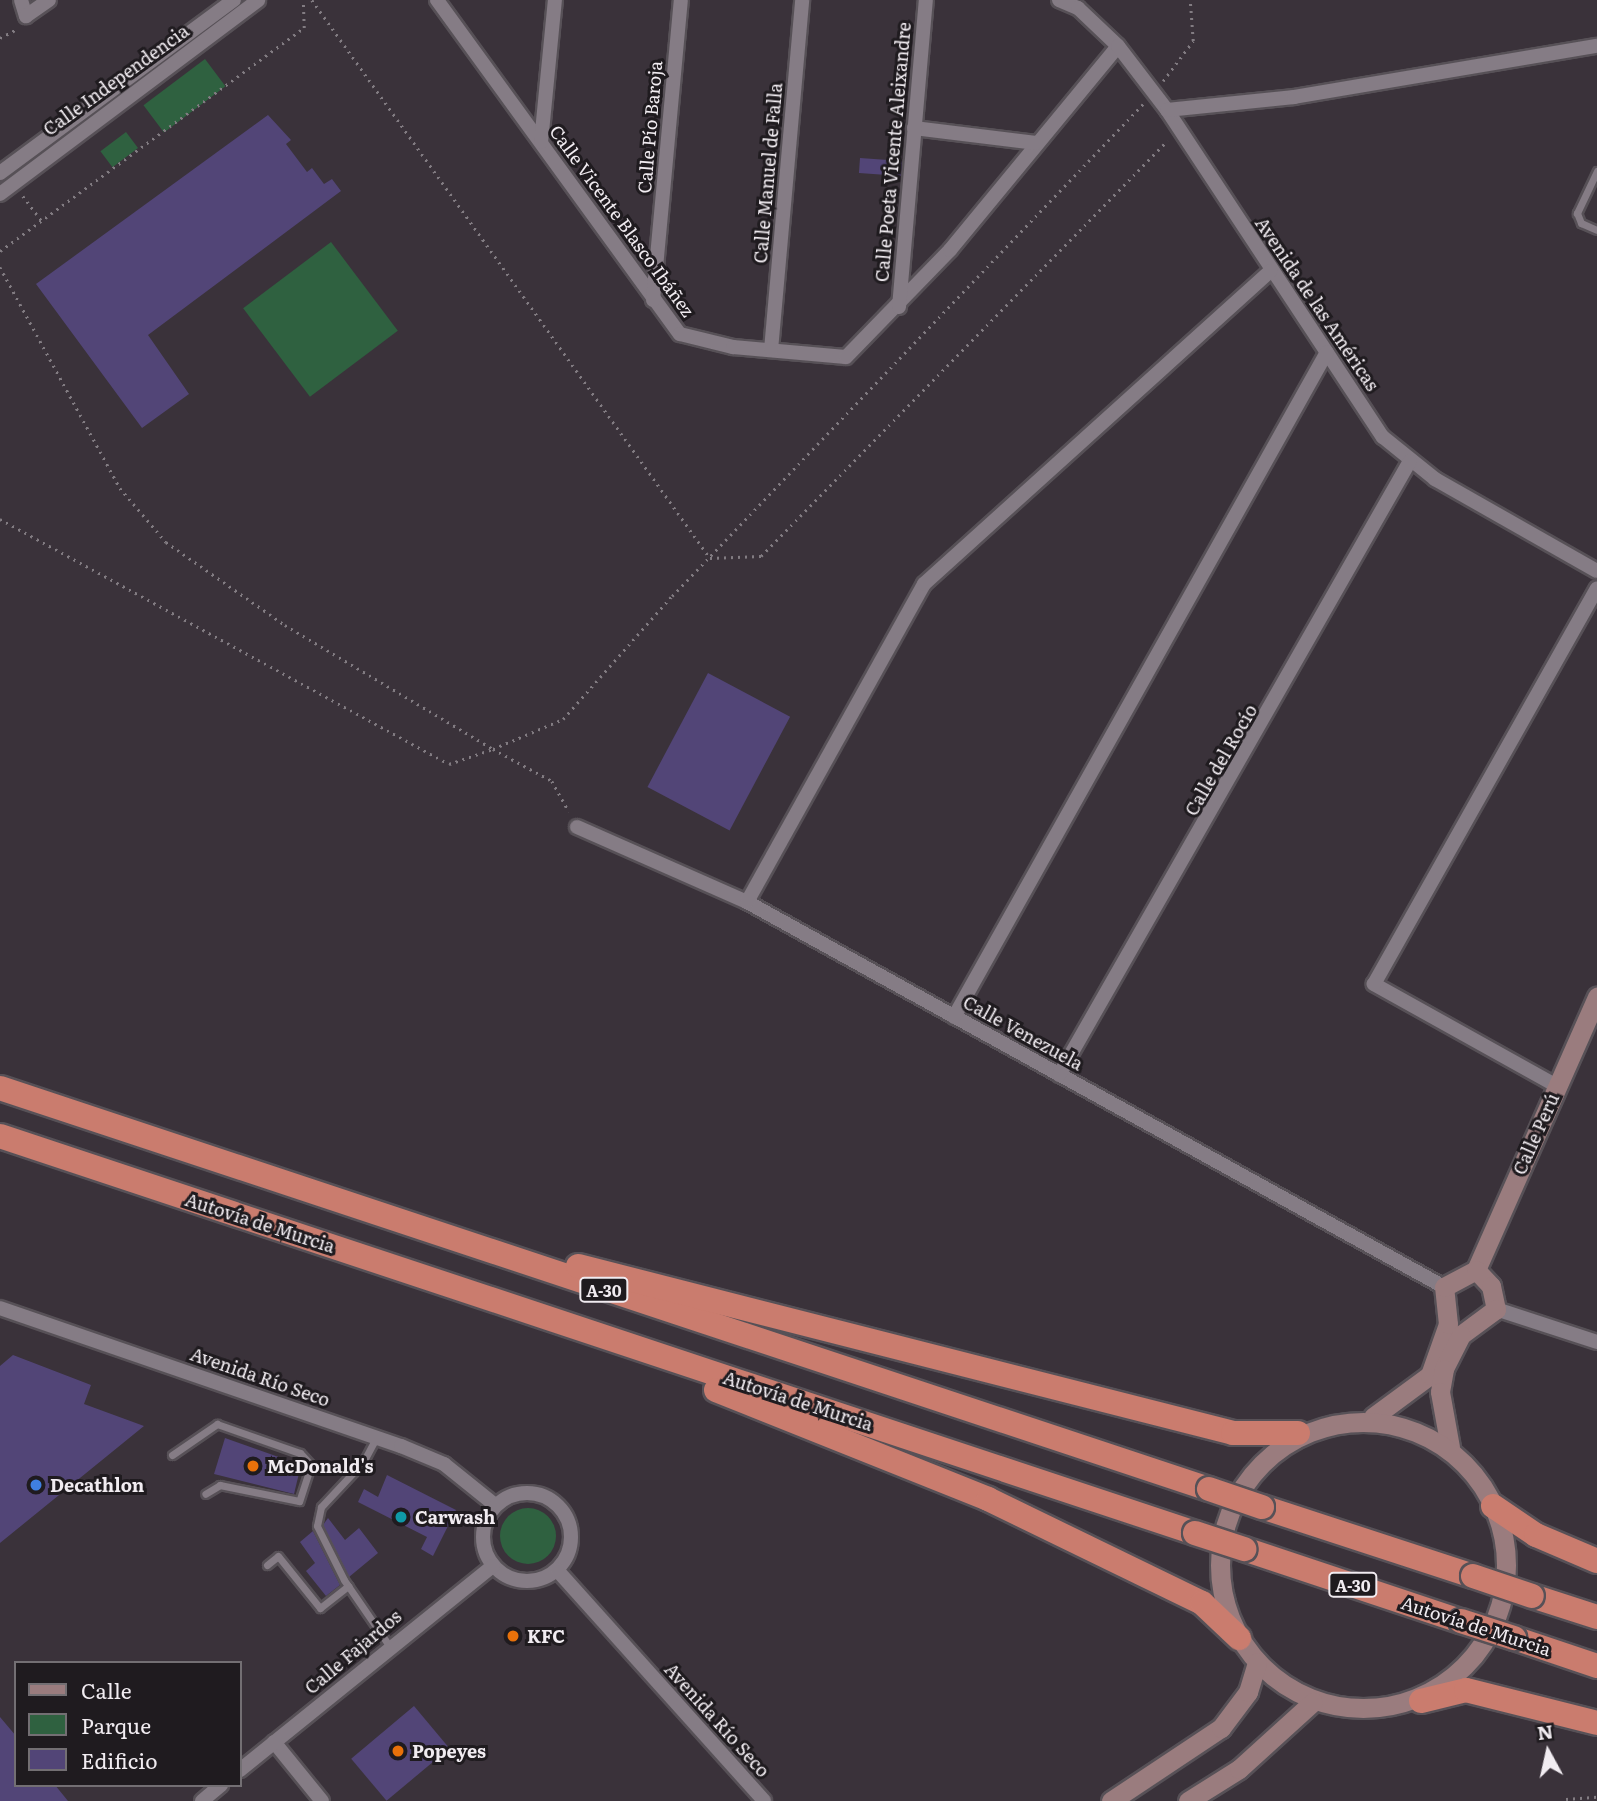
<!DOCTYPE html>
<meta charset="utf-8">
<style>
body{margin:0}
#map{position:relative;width:1597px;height:1801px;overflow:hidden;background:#3a323a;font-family:Literata,serif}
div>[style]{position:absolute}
.green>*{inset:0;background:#2f6140;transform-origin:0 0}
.round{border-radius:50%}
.building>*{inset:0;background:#524577;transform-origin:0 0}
.path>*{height:2.5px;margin-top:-1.25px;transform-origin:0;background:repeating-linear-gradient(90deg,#827c82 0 2px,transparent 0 7px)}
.roads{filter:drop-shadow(2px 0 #575157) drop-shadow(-2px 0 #575157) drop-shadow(0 2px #575157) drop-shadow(0 -2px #575157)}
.lane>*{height:7px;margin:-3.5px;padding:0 3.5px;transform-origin:3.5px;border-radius:3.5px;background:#857c85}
.street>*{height:14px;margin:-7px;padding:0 7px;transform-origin:7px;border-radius:7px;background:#857c85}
.street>.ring{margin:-7px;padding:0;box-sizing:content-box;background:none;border:14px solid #857c85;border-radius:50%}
.secondary>*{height:19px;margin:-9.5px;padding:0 9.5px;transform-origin:9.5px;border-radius:9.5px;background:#9a7c7e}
.secondary>.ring{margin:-9.5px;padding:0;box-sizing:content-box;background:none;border:19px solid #9a7c7e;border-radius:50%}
.highway>*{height:24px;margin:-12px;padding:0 12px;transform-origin:12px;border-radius:12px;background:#ca7c6e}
.bridges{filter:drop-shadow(2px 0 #575157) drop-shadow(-2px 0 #575157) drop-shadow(0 2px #575157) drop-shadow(0 -2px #575157)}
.highway-bridge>*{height:24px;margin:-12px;padding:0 12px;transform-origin:12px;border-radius:12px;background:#ca7c6e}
.dots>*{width:19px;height:19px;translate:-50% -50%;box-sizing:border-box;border:4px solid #1f1b1f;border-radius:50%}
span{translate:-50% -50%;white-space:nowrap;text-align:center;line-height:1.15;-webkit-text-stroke:6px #1f1b1f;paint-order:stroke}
.shield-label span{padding:2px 5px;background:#1f1b1f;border:2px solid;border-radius:5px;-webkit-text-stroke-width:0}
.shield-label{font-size:16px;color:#f1ecf1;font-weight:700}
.street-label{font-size:18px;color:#f1ecf1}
.poi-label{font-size:18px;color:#f1ecf1;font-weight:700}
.left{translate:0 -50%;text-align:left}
.legend{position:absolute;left:14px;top:1661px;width:228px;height:126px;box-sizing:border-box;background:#1f1b1f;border:2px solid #736f73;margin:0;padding:9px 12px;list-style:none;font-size:21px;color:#f1ecf1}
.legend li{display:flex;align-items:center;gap:14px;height:35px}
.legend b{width:35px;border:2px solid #736f73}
.north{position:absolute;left:1513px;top:1717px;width:70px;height:70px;-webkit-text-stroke:5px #1f1b1f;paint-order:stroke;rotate:352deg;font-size:19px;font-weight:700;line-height:28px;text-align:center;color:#f1ecf1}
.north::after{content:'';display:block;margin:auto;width:24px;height:32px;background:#f1ecf1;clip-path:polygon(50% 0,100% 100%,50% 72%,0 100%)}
</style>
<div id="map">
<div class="green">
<i style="left:205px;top:59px;width:34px;height:77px;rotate:53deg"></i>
<i style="left:126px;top:132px;width:20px;height:32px;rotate:53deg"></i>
<i style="left:331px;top:242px;width:111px;height:110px;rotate:53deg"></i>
<i class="round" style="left:500px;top:1508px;width:56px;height:56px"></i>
</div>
<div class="building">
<i style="clip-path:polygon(268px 115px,291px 140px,286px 144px,307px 172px,312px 168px,324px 184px,332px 179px,341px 191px,148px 335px,189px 394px,142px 428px,36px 284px)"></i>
<i style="left:860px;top:158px;width:42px;height:15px;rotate:4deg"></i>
<i style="left:708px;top:673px;width:93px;height:129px;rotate:28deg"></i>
<i style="clip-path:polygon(13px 1355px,91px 1385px,84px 1404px,144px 1426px,0 1543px,0 1366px)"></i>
<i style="clip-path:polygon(225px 1438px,301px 1465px,294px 1494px,214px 1474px)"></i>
<i style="clip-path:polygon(387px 1475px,456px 1510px,433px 1556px,421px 1549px,427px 1537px,358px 1502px,364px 1489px,378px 1497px)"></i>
<i style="clip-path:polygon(328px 1518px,345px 1540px,359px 1528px,378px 1553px,349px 1577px,323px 1525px)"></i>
<i style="clip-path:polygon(313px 1531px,340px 1585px,326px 1596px,306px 1571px,315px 1563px,300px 1542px)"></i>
<i style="left:414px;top:1706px;width:55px;height:82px;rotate:50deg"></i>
<i style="clip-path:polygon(0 1717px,16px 1736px,16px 1785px,55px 1785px,68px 1801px,0 1801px)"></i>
</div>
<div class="path">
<i style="left:312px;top:0;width:685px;rotate:54.5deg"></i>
<i style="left:710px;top:558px;width:51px;rotate:-2.2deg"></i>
<i style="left:761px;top:556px;width:581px;rotate:-45.63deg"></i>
<i style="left:0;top:38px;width:19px;rotate:-28deg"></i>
<i style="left:1163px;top:81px;width:50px;rotate:-53.1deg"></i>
<i style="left:1193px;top:41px;width:41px;rotate:-94.2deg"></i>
<i style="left:23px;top:196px;width:31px;rotate:53deg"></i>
<i style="left:0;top:251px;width:377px;rotate:-36.3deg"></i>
<i style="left:304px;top:28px;width:28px;rotate:-92deg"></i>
<i style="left:0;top:267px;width:251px;rotate:61.5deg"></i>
<i style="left:120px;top:488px;width:71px;rotate:49.6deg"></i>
<i style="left:166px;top:542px;width:145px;rotate:34.9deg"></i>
<i style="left:285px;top:625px;width:242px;rotate:30.8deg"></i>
<i style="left:493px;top:749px;width:76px;rotate:-23.2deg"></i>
<i style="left:563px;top:719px;width:164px;rotate:-48.5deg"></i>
<i style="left:672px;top:596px;width:681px;rotate:-46.25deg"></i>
<i style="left:0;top:519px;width:511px;rotate:28.62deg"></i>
<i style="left:449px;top:764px;width:46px;rotate:-18.8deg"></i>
<i style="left:493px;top:749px;width:67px;rotate:28.5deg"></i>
<i style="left:552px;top:781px;width:35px;rotate:61deg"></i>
<i style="left:1566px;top:1799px;width:31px;rotate:-4deg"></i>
</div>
<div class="roads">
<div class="lane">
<i style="left:1597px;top:171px;width:47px;rotate:115.5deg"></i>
<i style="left:1577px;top:213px;width:11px;rotate:68deg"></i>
<i style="left:1581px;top:223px;width:17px;rotate:24deg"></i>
<i style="left:376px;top:1438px;width:26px;rotate:118deg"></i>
<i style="left:364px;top:1461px;width:63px;rotate:133.1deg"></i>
<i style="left:321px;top:1507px;width:19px;rotate:102deg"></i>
<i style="left:317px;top:1526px;width:60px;rotate:63.4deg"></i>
<i style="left:344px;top:1580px;width:81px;rotate:55.5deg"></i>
<i style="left:172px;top:1455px;width:55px;rotate:-34.6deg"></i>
<i style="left:217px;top:1424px;width:88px;rotate:19.3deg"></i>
<i style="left:300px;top:1453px;width:16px;rotate:47deg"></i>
<i style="left:311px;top:1465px;width:38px;rotate:108deg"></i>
<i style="left:299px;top:1501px;width:81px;rotate:-168.6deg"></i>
<i style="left:220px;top:1485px;width:17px;rotate:149deg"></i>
<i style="left:267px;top:1565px;width:14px;rotate:-39deg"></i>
<i style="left:278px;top:1556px;width:67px;rotate:51.1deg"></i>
<i style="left:320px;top:1608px;width:36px;rotate:-38deg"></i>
</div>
<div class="street">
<i style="left:21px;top:0;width:17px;rotate:73deg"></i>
<i style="left:26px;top:16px;width:28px;rotate:-35deg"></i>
<i style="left:437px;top:0;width:413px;rotate:54deg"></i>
<i style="left:680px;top:334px;width:55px;rotate:13.8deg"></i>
<i style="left:733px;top:347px;width:113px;rotate:5.1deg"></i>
<i style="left:846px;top:357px;width:149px;rotate:-45.8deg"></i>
<i style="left:950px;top:250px;width:264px;rotate:-50.5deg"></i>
<i style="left:1059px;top:0;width:21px;rotate:23deg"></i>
<i style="left:1078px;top:8px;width:55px;rotate:43.5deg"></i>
<i style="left:1118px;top:46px;width:81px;rotate:52.6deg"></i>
<i style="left:1167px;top:110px;width:392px;rotate:56.6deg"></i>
<i style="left:1383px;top:437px;width:67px;rotate:38.9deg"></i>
<i style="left:1435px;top:479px;width:186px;rotate:29.6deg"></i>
<i style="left:1167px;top:110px;width:128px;rotate:-5.8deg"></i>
<i style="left:1294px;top:97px;width:307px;rotate:-9.6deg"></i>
<i style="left:914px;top:128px;width:123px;rotate:7deg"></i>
<i style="left:541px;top:142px;width:143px;rotate:-84.4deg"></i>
<i style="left:0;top:173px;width:291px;rotate:-36.5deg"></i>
<i style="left:0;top:194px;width:323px;rotate:-36.9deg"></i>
<i style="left:653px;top:300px;width:301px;rotate:-84.7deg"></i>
<i style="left:899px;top:307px;width:308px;rotate:-85deg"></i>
<i style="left:771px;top:350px;width:351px;rotate:-84.9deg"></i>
<i style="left:577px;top:827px;width:186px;rotate:23.8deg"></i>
<i style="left:747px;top:902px;width:796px;rotate:28.91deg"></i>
<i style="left:747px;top:902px;width:364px;rotate:-60.9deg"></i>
<i style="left:924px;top:584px;width:467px;rotate:-42.1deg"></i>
<i style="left:954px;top:1017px;width:762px;rotate:-60.71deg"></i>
<i style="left:1059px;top:1075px;width:707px;rotate:-60.25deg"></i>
<i style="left:1557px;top:1086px;width:210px;rotate:-150.9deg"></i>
<i style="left:1374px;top:984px;width:454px;rotate:-60.6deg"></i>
<i style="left:0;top:1308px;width:424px;rotate:19deg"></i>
<i style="left:401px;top:1446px;width:47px;rotate:22.7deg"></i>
<i style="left:444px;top:1464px;width:65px;rotate:38.8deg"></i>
<i style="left:1496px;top:1309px;width:106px;rotate:18.1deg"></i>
<i class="ring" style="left:483px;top:1493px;width:74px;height:74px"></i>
<i style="left:557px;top:1570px;width:310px;rotate:48.1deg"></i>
<i style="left:274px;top:1742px;width:76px;rotate:50.9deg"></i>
<i style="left:240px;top:1770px;width:325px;rotate:-38.9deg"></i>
<i style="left:202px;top:1801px;width:25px;rotate:-40deg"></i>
</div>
<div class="secondary">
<i style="left:1476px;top:1270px;width:299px;rotate:-66.1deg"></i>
<i style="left:1373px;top:1417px;width:71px;rotate:-36.4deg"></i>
<i style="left:1430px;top:1375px;width:54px;rotate:-70.6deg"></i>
<i style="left:1448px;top:1324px;width:37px;rotate:-96deg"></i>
<i style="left:1444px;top:1287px;width:36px;rotate:-28deg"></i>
<i style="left:1476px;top:1270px;width:22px;rotate:47deg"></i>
<i style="left:1491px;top:1286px;width:24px;rotate:78deg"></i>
<i style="left:1496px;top:1309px;width:44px;rotate:143.4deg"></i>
<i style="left:1461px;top:1335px;width:38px;rotate:117deg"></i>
<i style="left:1444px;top:1369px;width:23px;rotate:100deg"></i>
<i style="left:1440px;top:1392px;width:56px;rotate:79.7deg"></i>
<i class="ring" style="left:1220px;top:1422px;width:267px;height:267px"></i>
<i style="left:1111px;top:1801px;width:132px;rotate:-33.6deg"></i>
<i style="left:1221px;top:1728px;width:45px;rotate:-53.1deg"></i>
<i style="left:1248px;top:1692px;width:31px;rotate:-73deg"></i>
<i style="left:1188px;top:1801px;width:60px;rotate:-32.1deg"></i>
<i style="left:1239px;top:1769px;width:100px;rotate:-42.2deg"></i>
</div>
<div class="highway">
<i style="left:0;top:1088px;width:1274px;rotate:18.35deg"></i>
<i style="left:0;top:1136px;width:1259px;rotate:18.38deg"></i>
<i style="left:578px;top:1266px;width:676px;rotate:14.3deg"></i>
<i style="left:1233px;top:1433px;width:65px"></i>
<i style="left:716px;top:1390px;width:293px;rotate:21.8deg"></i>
<i style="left:988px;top:1499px;width:238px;rotate:25.9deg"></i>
<i style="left:1202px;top:1603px;width:51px;rotate:43.4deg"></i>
<i style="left:1493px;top:1506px;width:52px;rotate:34deg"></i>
<i style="left:1536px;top:1535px;width:66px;rotate:23.1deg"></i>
<i style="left:1262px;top:1507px;width:222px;rotate:18.1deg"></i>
<i style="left:1244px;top:1549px;width:229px;rotate:18.4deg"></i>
<i style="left:1532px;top:1596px;width:68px;rotate:17.9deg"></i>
<i style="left:1514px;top:1638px;width:88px;rotate:18.6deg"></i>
<i style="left:1421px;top:1701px;width:46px;rotate:-13.7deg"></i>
<i style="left:1466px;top:1690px;width:135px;rotate:14.1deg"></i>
</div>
</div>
<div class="bridges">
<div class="highway-bridge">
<i style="left:1209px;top:1489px;width:56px;rotate:18.8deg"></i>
<i style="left:1195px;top:1533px;width:52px;rotate:18.1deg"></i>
<i style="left:1473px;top:1576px;width:62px;rotate:18.7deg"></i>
<i style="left:1461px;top:1621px;width:56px;rotate:17.8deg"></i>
</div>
</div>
<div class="dots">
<i style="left:253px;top:1466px;background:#e8710a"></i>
<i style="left:36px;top:1485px;background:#3f7fe0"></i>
<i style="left:401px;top:1517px;background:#0f9aa8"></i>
<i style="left:513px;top:1636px;background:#e8710a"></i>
<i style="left:398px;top:1751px;background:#e8710a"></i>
</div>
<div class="shield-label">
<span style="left:604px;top:1290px">A-30</span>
<span style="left:1353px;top:1585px">A-30</span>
</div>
<div class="street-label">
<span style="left:116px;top:80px;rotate:-36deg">Calle Independencia</span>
<span style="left:650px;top:127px;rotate:-85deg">Calle Pío Baroja</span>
<span style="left:893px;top:152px;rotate:-85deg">Calle Poeta Vicente Aleixandre</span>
<span style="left:768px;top:173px;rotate:-85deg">Calle Manuel de Falla</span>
<span style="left:622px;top:221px;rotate:54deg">Calle Vicente Blasco Ibáñez</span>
<span style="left:1317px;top:304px;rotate:56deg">Avenida de las Américas</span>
<span style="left:1221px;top:760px;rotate:-60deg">Calle del Rocío</span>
<span style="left:1023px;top:1033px;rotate:29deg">Calle Venezuela</span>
<span style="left:1536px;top:1134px;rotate:-66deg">Calle Perú</span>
<span style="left:260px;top:1223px;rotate:18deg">Autovía de Murcia</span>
<span style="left:260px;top:1377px;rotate:19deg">Avenida Río Seco</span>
<span style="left:798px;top:1401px;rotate:18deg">Autovía de Murcia</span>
<span style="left:1476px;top:1626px;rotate:18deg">Autovía de Murcia</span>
<span style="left:353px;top:1652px;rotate:-40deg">Calle Fajardos</span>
<span style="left:717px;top:1720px;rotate:48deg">Avenida Río Seco</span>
</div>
<div class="poi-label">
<span class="left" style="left:267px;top:1466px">McDonald's</span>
<span class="left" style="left:50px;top:1485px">Decathlon</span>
<span class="left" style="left:415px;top:1517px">Carwash</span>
<span class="left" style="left:527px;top:1636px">KFC</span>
<span class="left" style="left:412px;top:1751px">Popeyes</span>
</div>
<ul class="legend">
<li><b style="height:9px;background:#9a7c7e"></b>Calle</li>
<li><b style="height:19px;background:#2f6140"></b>Parque</li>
<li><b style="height:19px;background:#524577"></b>Edificio</li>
</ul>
<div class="north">N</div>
</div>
